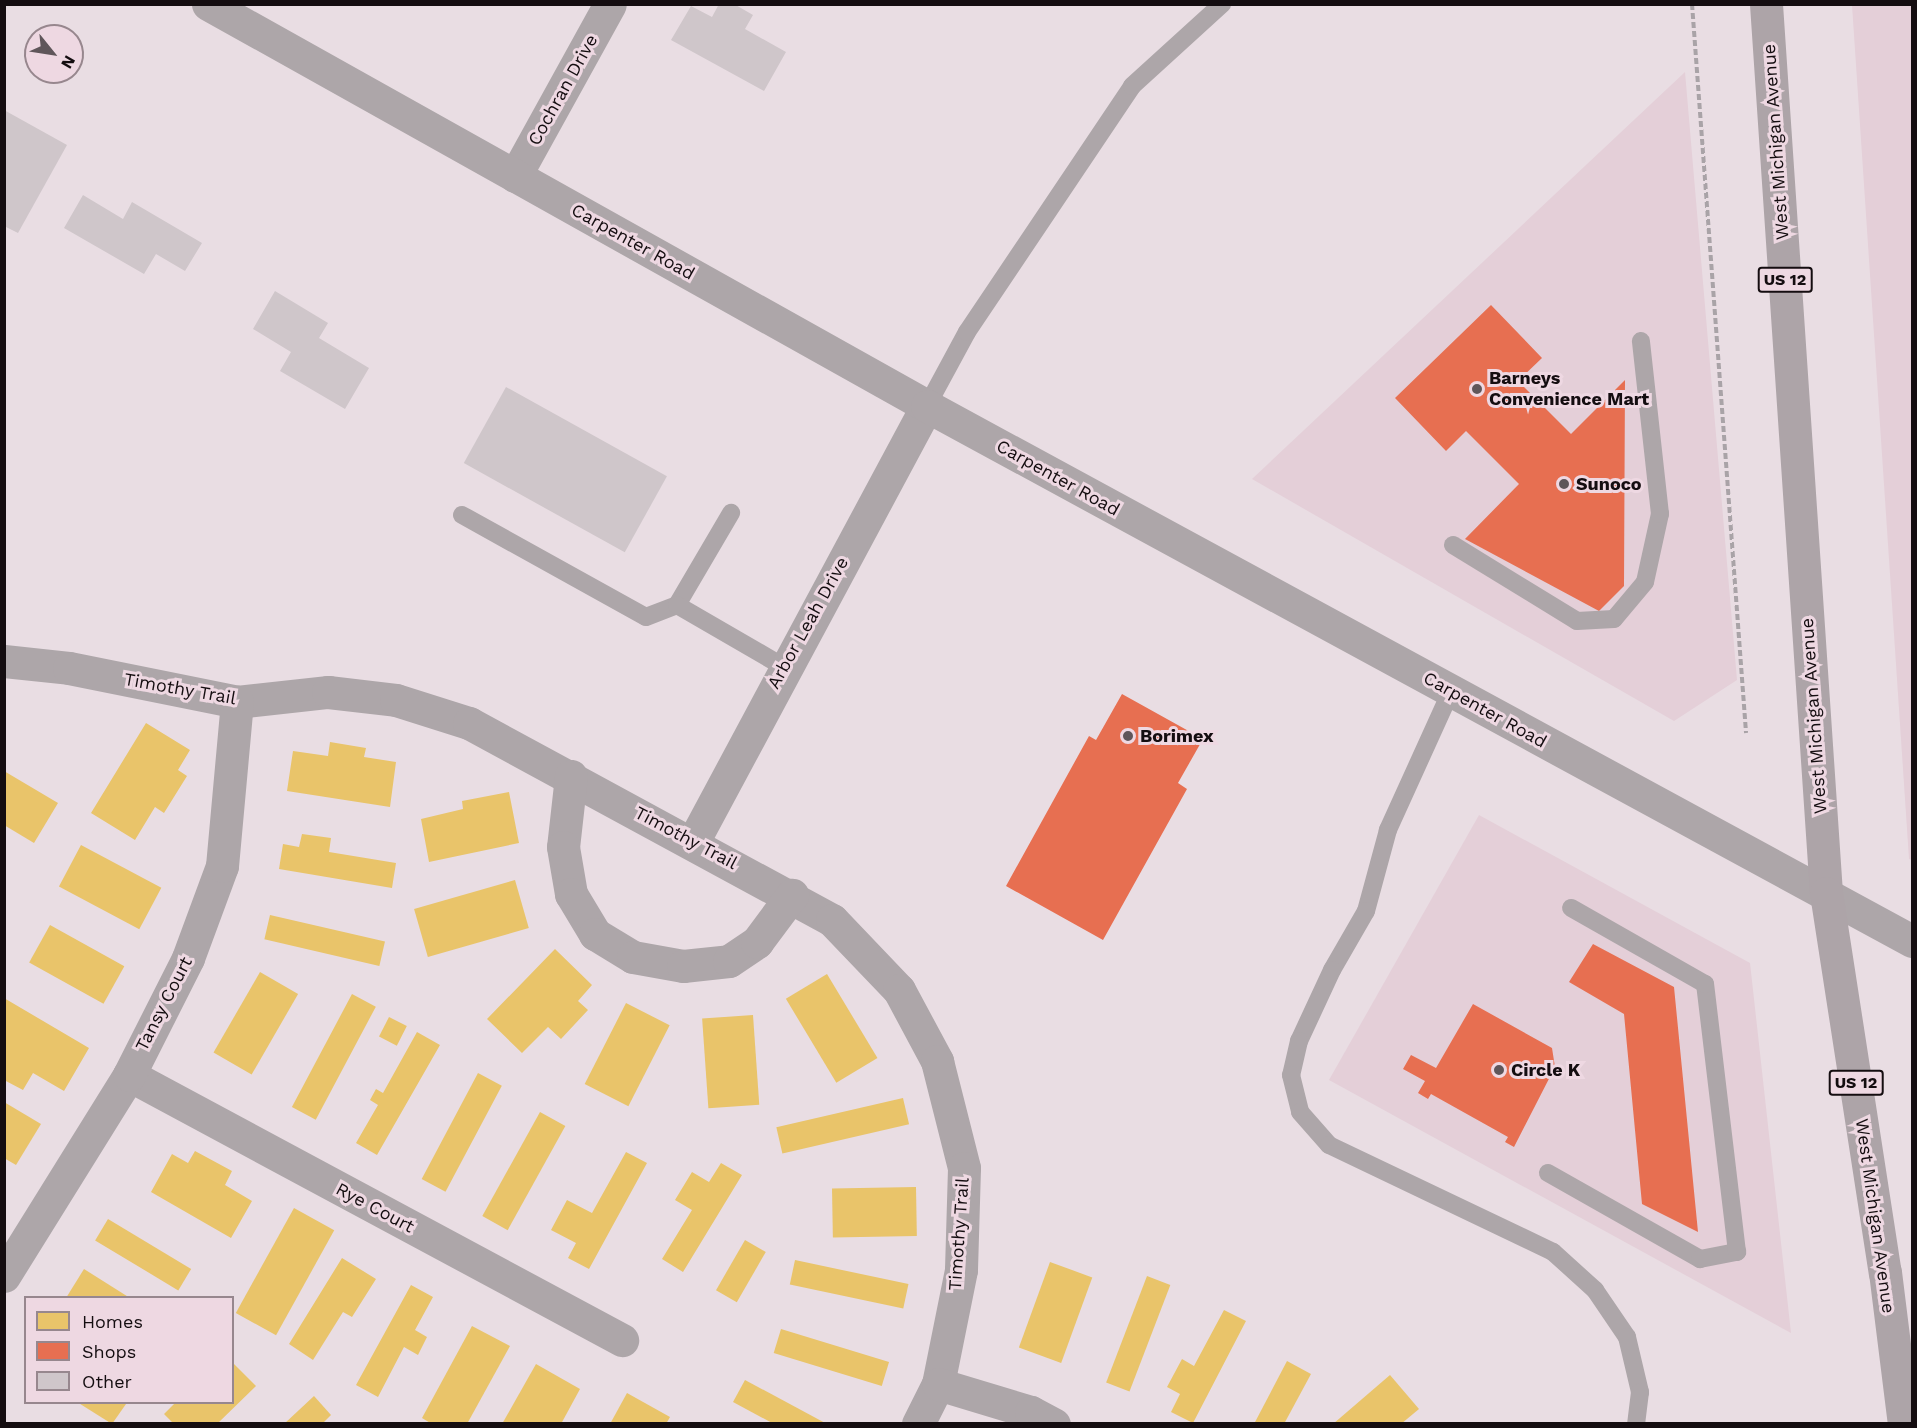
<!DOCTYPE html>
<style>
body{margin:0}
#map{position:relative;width:1917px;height:1428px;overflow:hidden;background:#e9dde3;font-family:"Work Sans",sans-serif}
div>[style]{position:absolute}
.built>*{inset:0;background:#e4cfd8}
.homes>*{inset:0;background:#e9c46a;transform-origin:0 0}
.shops>*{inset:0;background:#e76f51}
.building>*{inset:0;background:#cfc6ca;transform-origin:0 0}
.path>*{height:4px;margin-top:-2px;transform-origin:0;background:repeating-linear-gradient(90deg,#a9a3a7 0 6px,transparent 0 9px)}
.lane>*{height:18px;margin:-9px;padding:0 9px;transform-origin:9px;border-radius:9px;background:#ada6a9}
.street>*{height:33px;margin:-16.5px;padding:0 16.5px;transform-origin:16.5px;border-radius:16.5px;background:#ada6a9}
.secondary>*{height:33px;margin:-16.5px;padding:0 16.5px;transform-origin:16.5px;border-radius:16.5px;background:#ada6a9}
.highway>*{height:33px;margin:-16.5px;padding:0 16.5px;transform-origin:16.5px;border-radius:16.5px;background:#ada4a8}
.dots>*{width:16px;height:16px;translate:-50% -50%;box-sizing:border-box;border:3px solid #eed8e2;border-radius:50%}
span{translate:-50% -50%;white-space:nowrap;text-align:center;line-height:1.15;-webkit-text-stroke:6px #eed8e2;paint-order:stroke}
.shield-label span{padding:2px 4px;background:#eed8e2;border:2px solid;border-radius:4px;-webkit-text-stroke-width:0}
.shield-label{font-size:16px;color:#140d10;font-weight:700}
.street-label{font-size:18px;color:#140d10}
.poi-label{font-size:18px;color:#140d10;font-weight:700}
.left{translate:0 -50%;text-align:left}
.frame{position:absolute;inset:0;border:6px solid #140d10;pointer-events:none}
.legend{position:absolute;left:24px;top:1296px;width:210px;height:108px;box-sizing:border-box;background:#eed8e2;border:2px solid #97878e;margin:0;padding:8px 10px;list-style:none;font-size:18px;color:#140d10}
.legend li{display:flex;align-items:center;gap:12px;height:30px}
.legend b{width:30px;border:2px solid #97878e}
.north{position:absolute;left:24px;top:24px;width:60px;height:60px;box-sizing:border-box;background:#eed8e2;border:2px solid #97878e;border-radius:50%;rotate:120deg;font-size:16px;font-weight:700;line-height:24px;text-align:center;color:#140d10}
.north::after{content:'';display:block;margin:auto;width:21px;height:27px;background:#5f565a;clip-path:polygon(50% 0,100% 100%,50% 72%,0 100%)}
</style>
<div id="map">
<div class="built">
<i style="clip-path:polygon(1852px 5px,1912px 5px,1912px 860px,1909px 859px)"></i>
<i style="clip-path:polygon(1685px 72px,1737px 680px,1674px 721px,1252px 479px)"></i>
<i style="clip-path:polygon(1479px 815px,1750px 963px,1791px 1333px,1329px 1080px)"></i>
</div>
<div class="homes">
<i style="clip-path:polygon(146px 723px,190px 750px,178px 770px,187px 776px,164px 813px,155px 807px,135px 840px,91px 813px)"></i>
<i style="clip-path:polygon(330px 742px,366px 748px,364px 757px,396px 762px,390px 807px,287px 791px,293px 751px,328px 756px)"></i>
<i style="clip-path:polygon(4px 771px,58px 803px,34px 843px,4px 825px)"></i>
<i style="clip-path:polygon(509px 792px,519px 843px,429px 862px,421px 819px,463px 809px,462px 801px)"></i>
<i style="clip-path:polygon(302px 834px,331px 838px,329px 852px,396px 863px,392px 888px,279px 869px,283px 844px,299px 847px)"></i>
<i style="left:81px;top:845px;width:91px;height:47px;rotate:28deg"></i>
<i style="left:515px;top:880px;width:50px;height:105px;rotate:74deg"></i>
<i style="left:270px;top:915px;width:118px;height:25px;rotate:13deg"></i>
<i style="left:50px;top:925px;width:85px;height:43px;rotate:29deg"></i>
<i style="clip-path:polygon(555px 949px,592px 985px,578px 1001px,588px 1010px,561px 1039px,548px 1027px,522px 1053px,487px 1019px)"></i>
<i style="left:260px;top:972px;width:44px;height:93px;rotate:30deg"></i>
<i style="left:827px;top:974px;width:98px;height:48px;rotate:59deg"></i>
<i style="left:352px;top:994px;width:27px;height:128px;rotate:28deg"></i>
<i style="clip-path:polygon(4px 998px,89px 1048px,64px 1091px,33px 1073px,23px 1090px,4px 1080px)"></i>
<i style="left:626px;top:1003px;width:49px;height:91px;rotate:27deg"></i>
<i style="left:753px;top:1015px;width:90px;height:51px;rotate:86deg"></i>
<i style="left:389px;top:1017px;width:20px;height:22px;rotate:27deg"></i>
<i style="clip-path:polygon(417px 1032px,440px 1045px,377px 1155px,356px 1143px,378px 1105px,370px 1100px,376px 1089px,383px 1093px)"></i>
<i style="left:478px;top:1073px;width:27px;height:120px;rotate:28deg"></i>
<i style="left:903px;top:1098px;width:27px;height:130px;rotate:77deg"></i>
<i style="clip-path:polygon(4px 1102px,41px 1124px,16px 1165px,4px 1158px)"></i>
<i style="left:540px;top:1112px;width:29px;height:119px;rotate:29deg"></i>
<i style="clip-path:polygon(195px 1151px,232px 1171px,225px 1185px,252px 1201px,231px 1238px,151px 1192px,172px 1154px,188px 1163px)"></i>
<i style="clip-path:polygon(626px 1152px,647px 1163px,589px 1269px,568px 1258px,576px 1243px,551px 1230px,567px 1200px,592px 1213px)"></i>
<i style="clip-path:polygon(721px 1163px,742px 1175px,683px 1272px,662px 1259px,692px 1210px,675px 1200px,692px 1172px,709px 1182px)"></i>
<i style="left:916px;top:1187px;width:49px;height:84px;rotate:89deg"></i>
<i style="left:294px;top:1208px;width:46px;height:120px;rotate:29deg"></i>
<i style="left:108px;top:1219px;width:97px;height:25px;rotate:31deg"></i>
<i style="left:745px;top:1240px;width:24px;height:58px;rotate:30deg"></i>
<i style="clip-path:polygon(342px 1258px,376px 1279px,352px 1317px,343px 1312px,313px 1360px,289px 1344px)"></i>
<i style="left:795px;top:1260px;width:116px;height:25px;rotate:12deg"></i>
<i style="left:1050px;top:1262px;width:45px;height:91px;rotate:20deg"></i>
<i style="clip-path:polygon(84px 1269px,130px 1298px,66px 1298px)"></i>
<i style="left:1147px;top:1276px;width:25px;height:114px;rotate:21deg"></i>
<i style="clip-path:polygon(411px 1285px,433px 1297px,415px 1330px,427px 1337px,418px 1355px,404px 1347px,378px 1397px,356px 1385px)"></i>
<i style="clip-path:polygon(1224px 1310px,1246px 1321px,1193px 1423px,1171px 1412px,1180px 1394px,1167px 1387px,1182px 1359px,1194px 1366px)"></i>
<i style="clip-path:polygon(472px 1326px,510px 1346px,467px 1424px,432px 1424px,422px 1418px)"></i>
<i style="left:781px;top:1329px;width:113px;height:25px;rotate:17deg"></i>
<i style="clip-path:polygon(1287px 1361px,1311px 1374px,1284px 1424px,1254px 1424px)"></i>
<i style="clip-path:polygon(232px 1362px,256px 1386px,217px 1424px,174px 1424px,164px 1414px,176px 1402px,232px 1402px)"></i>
<i style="clip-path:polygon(536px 1364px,580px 1389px,561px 1424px,502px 1424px)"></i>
<i style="clip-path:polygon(1390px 1375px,1419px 1409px,1401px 1424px,1333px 1424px)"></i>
<i style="clip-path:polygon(745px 1380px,827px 1424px,774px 1424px,733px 1402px)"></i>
<i style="clip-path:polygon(627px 1393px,670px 1417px,666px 1424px,610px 1424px)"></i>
<i style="clip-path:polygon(314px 1396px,331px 1415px,322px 1424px,284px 1424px)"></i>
<i style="clip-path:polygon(77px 1402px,123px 1402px,126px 1404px,112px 1424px)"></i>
</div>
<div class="shops">
<i style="clip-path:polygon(1491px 305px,1542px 358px,1518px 381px,1571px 434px,1625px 380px,1624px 586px,1599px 611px,1465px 539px,1519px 484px,1466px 431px,1446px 451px,1395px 398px)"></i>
<i style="clip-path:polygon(1122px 694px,1203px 739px,1178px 783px,1187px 789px,1103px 940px,1006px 886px,1089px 736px,1096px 740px)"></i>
<i style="clip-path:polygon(1593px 944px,1674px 987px,1698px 1232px,1642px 1204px,1624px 1014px,1569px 982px)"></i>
<i style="clip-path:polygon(1473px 1004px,1552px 1048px,1555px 1067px,1514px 1147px,1505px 1142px,1508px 1137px,1431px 1094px,1428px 1099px,1418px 1093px,1425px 1081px,1403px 1069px,1411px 1055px,1436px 1068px)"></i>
</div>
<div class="building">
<i style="clip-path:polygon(719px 4px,734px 4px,753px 15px,745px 29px,786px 52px,764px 91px,671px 40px,691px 6px,712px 17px)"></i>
<i style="clip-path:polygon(4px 110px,67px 145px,18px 233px,4px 226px)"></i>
<i style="clip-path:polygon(83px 195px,123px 219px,132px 202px,202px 243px,185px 271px,156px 254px,144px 274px,64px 228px)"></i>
<i style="clip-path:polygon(275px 291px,328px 323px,319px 338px,369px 368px,345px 409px,280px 371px,291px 352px,253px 329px)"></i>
<i style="left:506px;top:387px;width:184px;height:87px;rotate:29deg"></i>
</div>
<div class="path">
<i style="left:1692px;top:4px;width:731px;rotate:85.76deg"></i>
</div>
<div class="lane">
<i style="left:927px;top:406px;width:84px;rotate:-61.6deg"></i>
<i style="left:967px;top:332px;width:296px;rotate:-56.1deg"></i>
<i style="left:1132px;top:86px;width:122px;rotate:-42.3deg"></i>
<i style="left:462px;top:515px;width:210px;rotate:29deg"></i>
<i style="left:646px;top:617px;width:33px;rotate:-21deg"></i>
<i style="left:677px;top:605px;width:107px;rotate:-59.6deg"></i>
<i style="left:1453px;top:545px;width:145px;rotate:31.5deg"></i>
<i style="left:1577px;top:621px;width:37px;rotate:-3deg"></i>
<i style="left:1614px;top:619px;width:48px;rotate:-50deg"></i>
<i style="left:1645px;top:582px;width:70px;rotate:-77.6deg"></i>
<i style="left:1660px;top:514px;width:174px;rotate:-96.3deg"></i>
<i style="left:677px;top:605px;width:124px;rotate:30.1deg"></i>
<i style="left:1451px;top:691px;width:153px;rotate:114.4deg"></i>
<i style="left:1388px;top:830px;width:84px;rotate:105.2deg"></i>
<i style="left:1366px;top:911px;width:68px;rotate:120deg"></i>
<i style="left:1332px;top:970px;width:78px;rotate:114.9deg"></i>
<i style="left:1299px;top:1041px;width:35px;rotate:103deg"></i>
<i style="left:1291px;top:1075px;width:38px;rotate:76deg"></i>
<i style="left:1300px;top:1112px;width:44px;rotate:48.7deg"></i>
<i style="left:1329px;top:1145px;width:248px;rotate:25.5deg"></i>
<i style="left:1553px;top:1252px;width:57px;rotate:42.1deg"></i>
<i style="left:1595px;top:1290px;width:57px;rotate:55.8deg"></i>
<i style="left:1627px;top:1337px;width:57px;rotate:76.7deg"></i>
<i style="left:1640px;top:1392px;width:32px;rotate:97deg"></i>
<i style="left:1548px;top:1173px;width:175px;rotate:29.5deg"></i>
<i style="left:1700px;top:1259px;width:38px;rotate:-11deg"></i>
<i style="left:1737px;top:1252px;width:270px;rotate:-96.8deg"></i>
<i style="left:1705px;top:984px;width:154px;rotate:-150.4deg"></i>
</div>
<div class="street">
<i style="left:515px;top:176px;width:196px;rotate:-61.1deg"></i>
<i style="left:4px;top:661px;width:65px;rotate:6.1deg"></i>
<i style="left:69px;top:668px;width:171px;rotate:11.4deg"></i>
<i style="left:237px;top:702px;width:92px;rotate:-6.3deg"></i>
<i style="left:328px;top:692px;width:68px;rotate:6.7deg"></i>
<i style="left:396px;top:700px;width:77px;rotate:17.5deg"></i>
<i style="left:469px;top:723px;width:413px;rotate:28.5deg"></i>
<i style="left:832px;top:920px;width:97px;rotate:46.3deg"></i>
<i style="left:899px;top:990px;width:81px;rotate:61.8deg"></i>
<i style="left:937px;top:1061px;width:110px;rotate:75.8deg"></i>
<i style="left:964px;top:1168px;width:102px;rotate:91.7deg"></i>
<i style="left:961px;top:1270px;width:116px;rotate:101.4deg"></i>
<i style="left:938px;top:1384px;width:45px;rotate:116.6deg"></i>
<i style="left:571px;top:776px;width:71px;rotate:96.4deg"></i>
<i style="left:563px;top:847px;width:48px;rotate:80.3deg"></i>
<i style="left:571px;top:894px;width:47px;rotate:59deg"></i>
<i style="left:595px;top:934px;width:44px;rotate:31.2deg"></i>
<i style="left:633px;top:957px;width:51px;rotate:10.2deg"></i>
<i style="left:683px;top:966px;width:46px;rotate:-6.2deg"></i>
<i style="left:729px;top:961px;width:34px;rotate:-34deg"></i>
<i style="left:757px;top:942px;width:59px;rotate:-53.3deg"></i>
<i style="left:693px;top:842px;width:495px;rotate:-61.8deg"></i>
<i style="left:129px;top:1075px;width:560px;rotate:28.26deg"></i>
<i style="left:4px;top:1276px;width:237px;rotate:-58.1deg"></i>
<i style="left:129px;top:1075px;width:131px;rotate:-63.2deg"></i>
<i style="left:188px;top:958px;width:98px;rotate:-69.7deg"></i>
<i style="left:222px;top:866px;width:165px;rotate:-84.8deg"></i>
<i style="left:938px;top:1384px;width:97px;rotate:16.8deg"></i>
<i style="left:1031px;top:1412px;width:26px;rotate:28deg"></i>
</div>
<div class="secondary">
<i style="left:208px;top:4px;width:824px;rotate:29.21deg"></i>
<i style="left:927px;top:406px;width:1121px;rotate:28.51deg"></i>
</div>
<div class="highway">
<i style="left:1766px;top:4px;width:891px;rotate:86.14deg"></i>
<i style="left:1826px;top:893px;width:384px;rotate:81.2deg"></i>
<i style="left:1885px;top:1272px;width:153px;rotate:82.9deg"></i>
</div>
<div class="dots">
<i style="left:1477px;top:389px;background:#5f565a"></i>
<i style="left:1564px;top:484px;background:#5f565a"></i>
<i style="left:1128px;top:736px;background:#5f565a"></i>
<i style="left:1499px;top:1070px;background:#5f565a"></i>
</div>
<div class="shield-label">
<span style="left:1785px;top:280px">US 12</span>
<span style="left:1856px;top:1083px">US 12</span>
</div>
<div class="street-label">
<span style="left:563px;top:90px;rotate:-61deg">Cochran Drive</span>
<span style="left:1776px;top:142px;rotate:-94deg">West Michigan Avenue</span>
<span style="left:633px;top:242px;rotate:29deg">Carpenter Road</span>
<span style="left:1058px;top:478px;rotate:29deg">Carpenter Road</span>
<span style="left:808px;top:623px;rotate:-61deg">Arbor Leah Drive</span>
<span style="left:180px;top:689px;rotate:10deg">Timothy Trail</span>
<span style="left:1485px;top:710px;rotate:29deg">Carpenter Road</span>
<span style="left:1814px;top:716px;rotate:-94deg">West Michigan Avenue</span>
<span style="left:686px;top:838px;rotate:28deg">Timothy Trail</span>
<span style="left:164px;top:1004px;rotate:-63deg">Tansy Court</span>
<span style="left:375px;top:1208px;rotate:28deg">Rye Court</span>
<span style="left:1875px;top:1216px;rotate:82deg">West Michigan Avenue</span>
<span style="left:959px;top:1234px;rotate:-86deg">Timothy Trail</span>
</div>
<div class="poi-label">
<span class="left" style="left:1489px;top:389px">Barneys<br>Convenience Mart</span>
<span class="left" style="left:1576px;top:484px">Sunoco</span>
<span class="left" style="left:1140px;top:736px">Borimex</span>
<span class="left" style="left:1511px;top:1070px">Circle K</span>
</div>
<div class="frame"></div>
<ul class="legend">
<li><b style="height:16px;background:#e9c46a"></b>Homes</li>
<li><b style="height:16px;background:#e76f51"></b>Shops</li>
<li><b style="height:16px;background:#cfc6ca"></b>Other</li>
</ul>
<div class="north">N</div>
</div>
